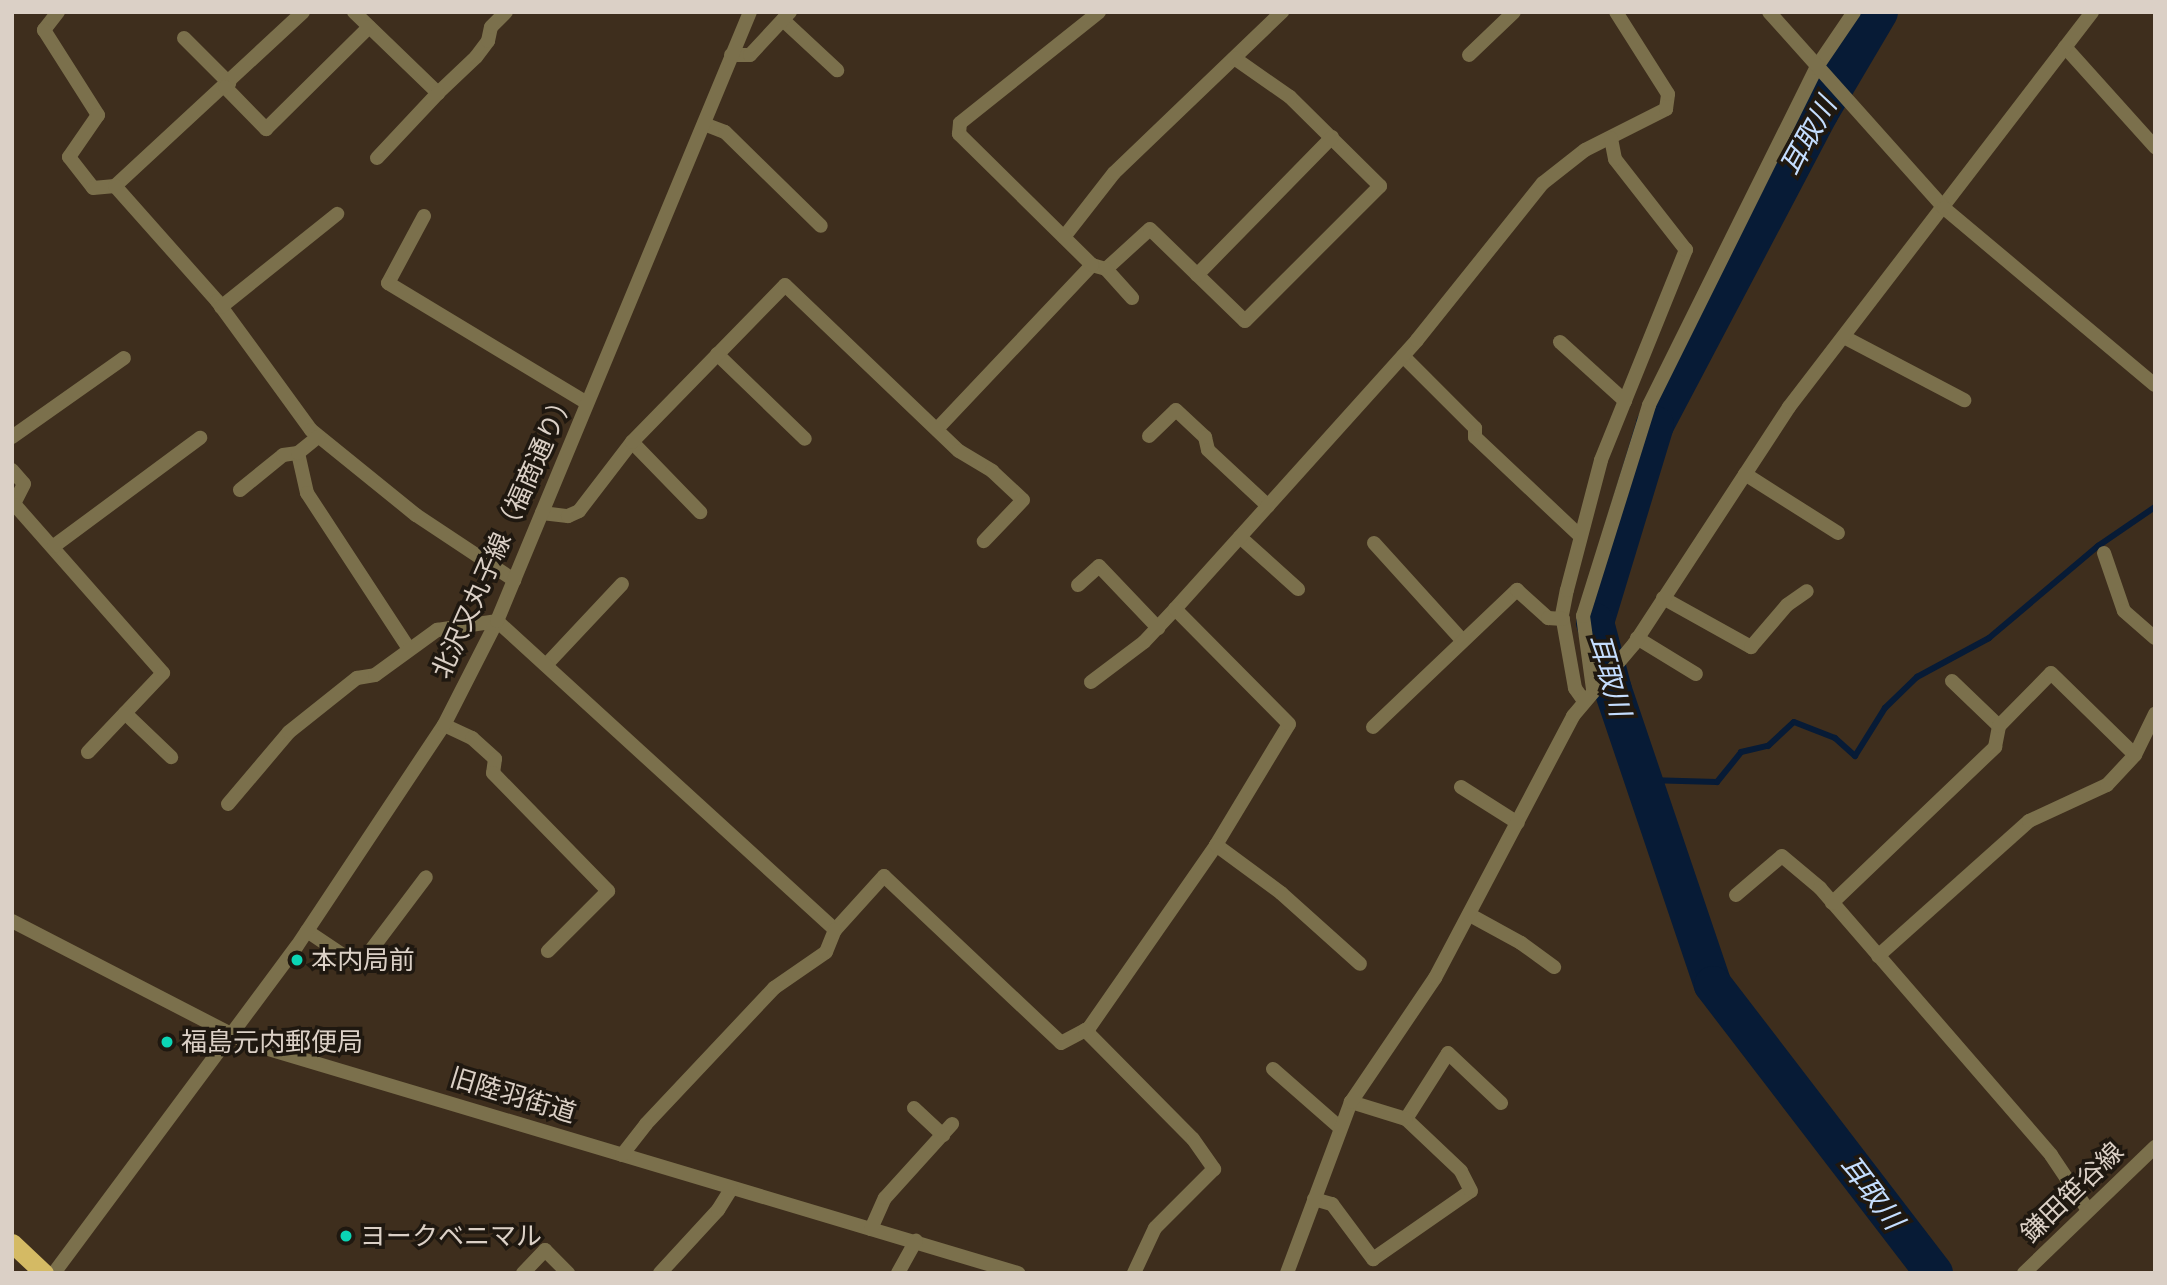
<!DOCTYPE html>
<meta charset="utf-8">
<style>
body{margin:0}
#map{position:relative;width:2167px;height:1285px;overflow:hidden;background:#3e2e1d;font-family:"PT Sans Narrow","Noto Sans JP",sans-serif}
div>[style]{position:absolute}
.stream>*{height:6px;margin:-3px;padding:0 3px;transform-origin:3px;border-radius:3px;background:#071b36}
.river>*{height:38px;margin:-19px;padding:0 19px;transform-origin:19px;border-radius:19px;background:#071b36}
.minor>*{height:14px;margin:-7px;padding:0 7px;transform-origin:7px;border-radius:7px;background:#7b704c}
.tertiary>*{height:14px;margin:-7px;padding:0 7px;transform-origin:7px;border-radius:7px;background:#7b704c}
.trunk>*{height:19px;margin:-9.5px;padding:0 9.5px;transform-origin:9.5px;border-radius:9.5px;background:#d4ba64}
.dots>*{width:19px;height:19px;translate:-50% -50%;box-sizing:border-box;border:4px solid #1f1810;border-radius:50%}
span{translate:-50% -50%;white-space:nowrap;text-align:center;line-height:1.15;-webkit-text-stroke:7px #1f1810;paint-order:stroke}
.street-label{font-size:26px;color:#dbd0c6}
.poi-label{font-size:26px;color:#dbd0c6}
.left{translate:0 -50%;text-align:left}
.water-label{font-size:28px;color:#c4ddfe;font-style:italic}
.frame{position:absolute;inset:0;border:14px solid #dbd0c6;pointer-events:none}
</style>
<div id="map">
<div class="stream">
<i style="left:1647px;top:780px;width:70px;rotate:1.6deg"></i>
<i style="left:1717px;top:782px;width:38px;rotate:-51deg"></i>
<i style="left:1741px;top:752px;width:28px;rotate:-13deg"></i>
<i style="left:1768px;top:746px;width:35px;rotate:-43deg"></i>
<i style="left:1794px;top:722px;width:44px;rotate:21.3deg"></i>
<i style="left:1835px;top:738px;width:27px;rotate:42deg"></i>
<i style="left:1855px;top:756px;width:57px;rotate:-58deg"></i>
<i style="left:1885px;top:708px;width:45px;rotate:-44.1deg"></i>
<i style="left:1917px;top:677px;width:82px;rotate:-28.4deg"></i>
<i style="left:1989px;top:638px;width:143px;rotate:-40.2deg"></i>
<i style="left:2098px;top:546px;width:69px;rotate:-34.4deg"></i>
</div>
<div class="river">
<i style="left:1879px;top:12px;width:116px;rotate:120.5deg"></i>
<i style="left:1820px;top:112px;width:354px;rotate:117.8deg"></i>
<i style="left:1655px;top:425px;width:206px;rotate:106.9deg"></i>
<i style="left:1595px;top:622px;width:70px;rotate:75.2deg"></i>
<i style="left:1613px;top:690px;width:311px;rotate:71.3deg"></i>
<i style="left:1713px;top:985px;width:363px;rotate:52.5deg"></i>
</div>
<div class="minor">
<i style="left:58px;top:12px;width:23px;rotate:128deg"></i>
<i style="left:44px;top:30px;width:101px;rotate:57.6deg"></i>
<i style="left:98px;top:115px;width:51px;rotate:124.6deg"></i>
<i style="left:69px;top:157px;width:39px;rotate:52deg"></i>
<i style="left:93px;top:188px;width:22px;rotate:-5deg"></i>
<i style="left:303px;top:12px;width:256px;rotate:137.2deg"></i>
<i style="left:115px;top:186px;width:154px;rotate:48.4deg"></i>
<i style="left:217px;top:301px;width:160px;rotate:53.9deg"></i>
<i style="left:311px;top:430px;width:135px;rotate:39deg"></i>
<i style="left:416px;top:515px;width:118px;rotate:33.6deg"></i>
<i style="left:354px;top:12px;width:117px;rotate:44deg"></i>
<i style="left:438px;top:93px;width:52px;rotate:-43.5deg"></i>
<i style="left:476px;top:57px;width:20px;rotate:-53deg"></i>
<i style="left:488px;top:41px;width:14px;rotate:-78deg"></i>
<i style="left:491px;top:27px;width:21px;rotate:-45deg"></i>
<i style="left:783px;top:20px;width:74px;rotate:42.8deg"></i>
<i style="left:184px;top:38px;width:64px;rotate:45deg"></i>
<i style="left:2065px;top:47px;width:135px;rotate:48deg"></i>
<i style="left:731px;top:55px;width:19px"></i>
<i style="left:750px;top:55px;width:59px;rotate:-47.1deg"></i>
<i style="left:1469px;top:55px;width:62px;rotate:-43.7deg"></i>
<i style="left:225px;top:87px;width:59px;rotate:45.7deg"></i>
<i style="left:266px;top:129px;width:145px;rotate:-44.7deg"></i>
<i style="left:704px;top:124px;width:22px;rotate:21deg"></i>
<i style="left:725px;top:132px;width:134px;rotate:44.4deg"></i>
<i style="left:377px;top:158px;width:89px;rotate:-46.8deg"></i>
<i style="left:424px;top:216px;width:76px;rotate:118.2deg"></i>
<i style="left:388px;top:283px;width:232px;rotate:31.1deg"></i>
<i style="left:1064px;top:237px;width:81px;rotate:-52deg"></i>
<i style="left:1114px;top:173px;width:233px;rotate:-43.8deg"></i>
<i style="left:1092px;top:265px;width:15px;rotate:16deg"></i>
<i style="left:1106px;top:269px;width:59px;rotate:-42.3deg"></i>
<i style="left:1150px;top:229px;width:132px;rotate:44.1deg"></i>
<i style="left:1245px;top:321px;width:191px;rotate:-45deg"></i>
<i style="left:1380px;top:186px;width:127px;rotate:-135.3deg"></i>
<i style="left:1290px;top:97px;width:68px;rotate:-145.1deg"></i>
<i style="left:1106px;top:269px;width:39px;rotate:48deg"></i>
<i style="left:1197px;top:275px;width:193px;rotate:-45.6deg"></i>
<i style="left:221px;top:307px;width:149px;rotate:-38.7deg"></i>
<i style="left:1844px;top:337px;width:136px;rotate:27.7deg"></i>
<i style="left:1560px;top:342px;width:88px;rotate:42.2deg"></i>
<i style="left:717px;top:354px;width:122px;rotate:44deg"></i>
<i style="left:1403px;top:356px;width:102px;rotate:45deg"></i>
<i style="left:1475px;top:428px;width:9px;rotate:90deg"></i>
<i style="left:1475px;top:437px;width:144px;rotate:43.3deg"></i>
<i style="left:937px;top:429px;width:226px;rotate:-46.6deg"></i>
<i style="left:1092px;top:265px;width:187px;rotate:-135.4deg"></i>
<i style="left:959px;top:134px;width:11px;rotate:-85deg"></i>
<i style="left:960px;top:123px;width:178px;rotate:-38.6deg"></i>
<i style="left:1149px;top:436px;width:37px;rotate:-44deg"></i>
<i style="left:1176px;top:410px;width:40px;rotate:43deg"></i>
<i style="left:1205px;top:437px;width:13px;rotate:77deg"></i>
<i style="left:1208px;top:450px;width:82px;rotate:43deg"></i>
<i style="left:12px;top:437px;width:137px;rotate:-35.2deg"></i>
<i style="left:632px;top:442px;width:98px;rotate:45.8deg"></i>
<i style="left:298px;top:453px;width:41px;rotate:77.3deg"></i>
<i style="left:307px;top:493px;width:186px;rotate:56.8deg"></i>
<i style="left:12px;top:470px;width:18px;rotate:49deg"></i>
<i style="left:24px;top:484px;width:27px;rotate:117deg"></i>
<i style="left:1745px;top:474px;width:110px;rotate:32.4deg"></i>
<i style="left:240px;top:490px;width:55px;rotate:-39.1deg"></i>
<i style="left:283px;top:455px;width:15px;rotate:-8deg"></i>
<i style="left:298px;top:453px;width:26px;rotate:-39deg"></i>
<i style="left:15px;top:505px;width:224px;rotate:48.6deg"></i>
<i style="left:163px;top:673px;width:109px;rotate:133.5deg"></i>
<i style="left:542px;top:513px;width:26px;rotate:7deg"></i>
<i style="left:568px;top:516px;width:12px;rotate:-24deg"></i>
<i style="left:579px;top:511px;width:87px;rotate:-52.5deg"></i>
<i style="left:632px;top:442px;width:219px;rotate:-45.7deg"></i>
<i style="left:785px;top:285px;width:240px;rotate:43.7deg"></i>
<i style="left:959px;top:451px;width:39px;rotate:31deg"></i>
<i style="left:992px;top:471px;width:42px;rotate:43.1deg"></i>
<i style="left:1023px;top:500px;width:57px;rotate:133.6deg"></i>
<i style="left:1240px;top:537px;width:78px;rotate:41.9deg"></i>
<i style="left:1374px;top:543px;width:132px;rotate:47.8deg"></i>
<i style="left:54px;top:546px;width:182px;rotate:-36.5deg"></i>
<i style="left:2104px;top:553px;width:61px;rotate:71deg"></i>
<i style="left:2124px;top:611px;width:41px;rotate:41.1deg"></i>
<i style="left:1078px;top:585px;width:28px;rotate:-42deg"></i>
<i style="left:1099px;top:566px;width:86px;rotate:46.4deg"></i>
<i style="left:1663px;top:598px;width:101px;rotate:29.1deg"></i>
<i style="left:1751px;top:647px;width:55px;rotate:-49.4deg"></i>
<i style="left:1787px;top:605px;width:24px;rotate:-35deg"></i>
<i style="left:1637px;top:638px;width:69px;rotate:31.4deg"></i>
<i style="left:546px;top:665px;width:111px;rotate:-46.8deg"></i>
<i style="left:1952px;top:681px;width:65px;rotate:43.8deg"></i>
<i style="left:1091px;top:682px;width:66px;rotate:-37deg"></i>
<i style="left:1144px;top:642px;width:45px;rotate:-46.8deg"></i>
<i style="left:1175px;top:609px;width:362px;rotate:-48deg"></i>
<i style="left:1417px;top:340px;width:201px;rotate:-51.3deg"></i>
<i style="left:1543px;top:183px;width:53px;rotate:-38.2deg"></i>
<i style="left:1585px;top:150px;width:91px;rotate:-26.8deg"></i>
<i style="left:1666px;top:109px;width:15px;rotate:-82deg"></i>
<i style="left:1668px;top:94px;width:97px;rotate:-122.4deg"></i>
<i style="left:1593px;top:689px;width:74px;rotate:-97.8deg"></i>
<i style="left:1583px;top:616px;width:221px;rotate:-72.6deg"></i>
<i style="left:1649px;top:405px;width:376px;rotate:-63.6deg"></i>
<i style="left:1816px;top:68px;width:68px;rotate:-55.8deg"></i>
<i style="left:1584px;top:701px;width:16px;rotate:-125deg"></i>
<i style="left:1575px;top:688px;width:74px;rotate:-100.1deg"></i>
<i style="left:1562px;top:615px;width:25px;rotate:-79deg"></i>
<i style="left:1567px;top:590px;width:134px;rotate:-75.3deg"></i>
<i style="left:1601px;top:460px;width:227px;rotate:-68deg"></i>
<i style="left:1686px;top:250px;width:115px;rotate:-128deg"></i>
<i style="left:1615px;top:159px;width:21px;rotate:-101deg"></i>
<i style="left:125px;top:713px;width:64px;rotate:43.7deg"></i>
<i style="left:444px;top:725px;width:31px;rotate:25deg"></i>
<i style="left:472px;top:738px;width:31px;rotate:42deg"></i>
<i style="left:495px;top:759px;width:14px;rotate:98deg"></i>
<i style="left:493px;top:773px;width:165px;rotate:45.7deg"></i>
<i style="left:608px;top:891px;width:85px;rotate:135deg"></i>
<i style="left:1373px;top:727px;width:199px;rotate:-43.6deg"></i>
<i style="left:1517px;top:590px;width:42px;rotate:42.1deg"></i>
<i style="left:1548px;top:618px;width:15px;rotate:4deg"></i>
<i style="left:1461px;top:787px;width:67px;rotate:32.3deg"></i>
<i style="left:228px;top:804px;width:94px;rotate:-49.7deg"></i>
<i style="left:289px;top:732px;width:87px;rotate:-38.5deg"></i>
<i style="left:357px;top:678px;width:18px;rotate:-9deg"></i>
<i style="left:375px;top:675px;width:77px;rotate:-36deg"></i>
<i style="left:437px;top:630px;width:61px;rotate:-8.5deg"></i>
<i style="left:497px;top:621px;width:458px;rotate:42.4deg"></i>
<i style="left:835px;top:930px;width:73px;rotate:-47.8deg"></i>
<i style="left:884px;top:876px;width:243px;rotate:43.3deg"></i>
<i style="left:1061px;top:1043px;width:32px;rotate:-28deg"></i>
<i style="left:1089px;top:1028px;width:223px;rotate:-55.2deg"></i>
<i style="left:1216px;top:845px;width:141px;rotate:-58.9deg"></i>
<i style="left:1289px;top:724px;width:162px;rotate:-134.7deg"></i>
<i style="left:1216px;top:845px;width:81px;rotate:36.4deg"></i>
<i style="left:1281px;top:893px;width:106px;rotate:41.9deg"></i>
<i style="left:1736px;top:895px;width:60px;rotate:-40.3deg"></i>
<i style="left:1782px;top:856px;width:50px;rotate:40.1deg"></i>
<i style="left:1820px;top:888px;width:353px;rotate:49.1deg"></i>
<i style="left:2051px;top:1155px;width:66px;rotate:56.1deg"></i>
<i style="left:1832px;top:903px;width:226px;rotate:-43.7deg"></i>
<i style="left:1995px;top:747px;width:21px;rotate:-79deg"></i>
<i style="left:1999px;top:726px;width:74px;rotate:-45.5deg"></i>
<i style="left:2051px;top:673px;width:117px;rotate:44.3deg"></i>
<i style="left:1470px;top:915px;width:58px;rotate:28.8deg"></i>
<i style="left:1521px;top:943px;width:41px;rotate:36deg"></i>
<i style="left:12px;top:921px;width:266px;rotate:27.3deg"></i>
<i style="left:248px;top:1043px;width:804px;rotate:16.63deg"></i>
<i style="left:307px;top:931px;width:63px;rotate:33.9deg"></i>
<i style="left:359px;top:966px;width:111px;rotate:-53deg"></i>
<i style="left:1878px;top:956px;width:203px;rotate:-41.8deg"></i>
<i style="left:2029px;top:821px;width:86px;rotate:-24.8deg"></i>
<i style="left:2107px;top:785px;width:41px;rotate:-47deg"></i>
<i style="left:2135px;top:755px;width:46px;rotate:-64deg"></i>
<i style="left:1085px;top:1030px;width:153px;rotate:45.3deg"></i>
<i style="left:1193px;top:1139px;width:37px;rotate:55deg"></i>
<i style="left:1214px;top:1169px;width:83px;rotate:135deg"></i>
<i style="left:1155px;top:1228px;width:50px;rotate:115deg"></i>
<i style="left:1273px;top:1069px;width:88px;rotate:41.3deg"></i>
<i style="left:914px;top:1108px;width:40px;rotate:43deg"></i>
<i style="left:1406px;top:1119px;width:78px;rotate:-57.5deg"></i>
<i style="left:1448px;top:1053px;width:73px;rotate:43.3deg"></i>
<i style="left:622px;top:1155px;width:39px;rotate:-52deg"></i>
<i style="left:646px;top:1124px;width:187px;rotate:-46.7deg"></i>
<i style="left:774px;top:988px;width:63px;rotate:-34.7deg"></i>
<i style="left:826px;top:952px;width:24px;rotate:-68deg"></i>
<i style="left:1314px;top:1199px;width:19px;rotate:16deg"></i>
<i style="left:1332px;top:1204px;width:69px;rotate:53.3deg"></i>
<i style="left:1373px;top:1259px;width:119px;rotate:-34.8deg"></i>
<i style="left:1471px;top:1191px;width:22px;rotate:-117deg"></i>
<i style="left:1461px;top:1171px;width:76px;rotate:-136.6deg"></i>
<i style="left:1406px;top:1119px;width:58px;rotate:-162.8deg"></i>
<i style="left:871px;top:1229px;width:34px;rotate:-66deg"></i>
<i style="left:885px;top:1198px;width:100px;rotate:-47.8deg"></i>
<i style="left:523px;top:1273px;width:32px;rotate:-46deg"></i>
<i style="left:545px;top:1250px;width:33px;rotate:45deg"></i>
<i style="left:660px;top:1273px;width:86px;rotate:-47.4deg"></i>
<i style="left:718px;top:1210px;width:25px;rotate:-58deg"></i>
<i style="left:898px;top:1273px;width:37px;rotate:-61deg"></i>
<i style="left:1287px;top:1273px;width:183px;rotate:-69.5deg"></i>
<i style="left:1351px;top:1102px;width:150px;rotate:-55.9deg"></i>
<i style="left:1435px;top:978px;width:296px;rotate:-62.2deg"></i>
<i style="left:1573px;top:716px;width:94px;rotate:-49.7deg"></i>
<i style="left:1634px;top:644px;width:283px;rotate:-56.8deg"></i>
<i style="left:1789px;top:407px;width:498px;rotate:-52.5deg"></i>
</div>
<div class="tertiary">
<i style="left:1769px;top:12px;width:263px;rotate:48.2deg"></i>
<i style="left:1944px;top:208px;width:275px;rotate:40deg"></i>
<i style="left:54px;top:1273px;width:407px;rotate:-53.4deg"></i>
<i style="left:297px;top:946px;width:265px;rotate:-56.4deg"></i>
<i style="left:444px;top:725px;width:117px;rotate:-63deg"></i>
<i style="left:497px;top:621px;width:659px;rotate:-67.44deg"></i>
<i style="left:2024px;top:1273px;width:182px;rotate:-43.9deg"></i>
</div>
<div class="trunk">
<i style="left:12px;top:1243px;width:44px;rotate:43.2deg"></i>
</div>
<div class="dots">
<i style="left:297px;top:960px;background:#0bd5b5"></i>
<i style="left:167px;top:1042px;background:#0bd5b5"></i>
<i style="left:346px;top:1236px;background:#0bd5b5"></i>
</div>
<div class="street-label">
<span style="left:503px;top:534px;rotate:-66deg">北沢又丸子線（福商通り）</span>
<span style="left:513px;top:1095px;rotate:17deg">旧陸羽街道</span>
<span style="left:2072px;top:1192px;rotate:-44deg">鎌田笹谷線</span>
</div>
<div class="poi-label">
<span class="left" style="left:311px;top:960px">本内局前</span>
<span class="left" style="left:181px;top:1042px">福島元内郵便局</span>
<span class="left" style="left:360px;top:1236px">ヨークベニマル</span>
</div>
<div class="water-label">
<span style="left:1808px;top:136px;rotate:-61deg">耳取川</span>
<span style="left:1610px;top:675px;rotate:74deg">耳取川</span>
<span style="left:1872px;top:1192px;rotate:53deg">耳取川</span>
</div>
<div class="frame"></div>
</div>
